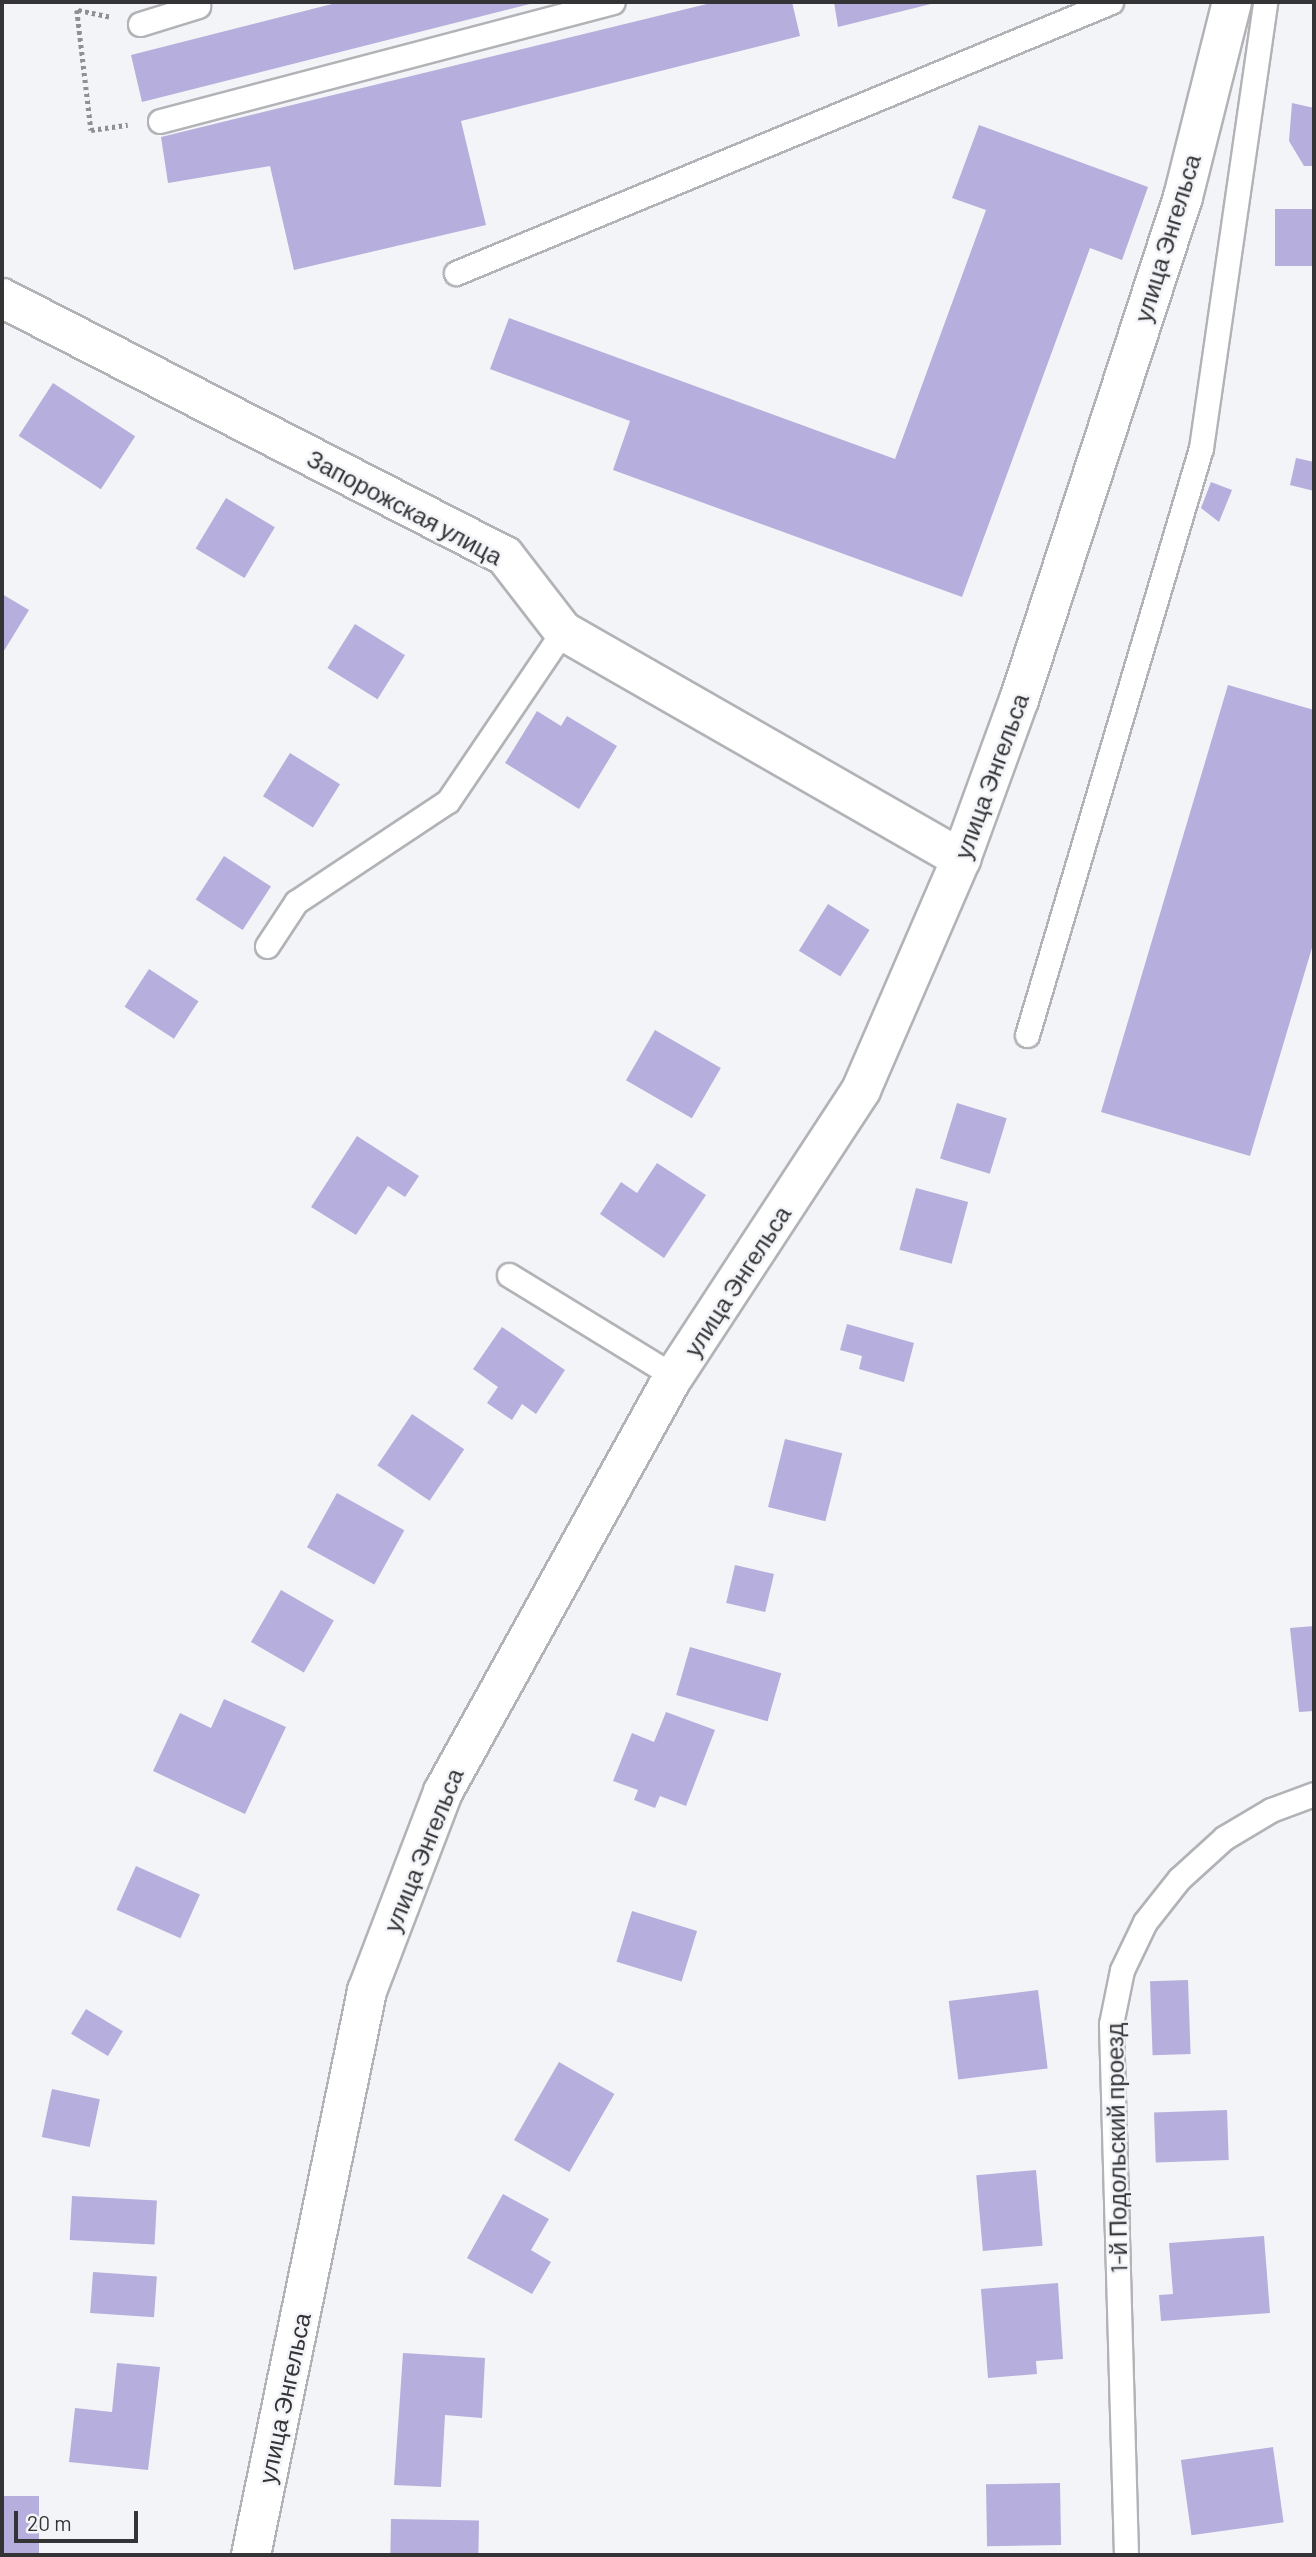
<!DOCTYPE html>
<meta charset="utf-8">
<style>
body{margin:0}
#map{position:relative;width:1316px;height:2557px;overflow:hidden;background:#f3f4f7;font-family:Barlow,sans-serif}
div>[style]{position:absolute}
.building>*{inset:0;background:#b6aedc;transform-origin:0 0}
.path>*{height:4.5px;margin-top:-2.25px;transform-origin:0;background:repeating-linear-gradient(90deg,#909093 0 3.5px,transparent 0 7px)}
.roads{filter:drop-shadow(2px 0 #b2b3b6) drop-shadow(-2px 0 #b2b3b6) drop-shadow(0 2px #b2b3b6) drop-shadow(0 -2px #b2b3b6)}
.service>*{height:23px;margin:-11.5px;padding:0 11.5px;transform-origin:11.5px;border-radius:11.5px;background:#fff}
.minor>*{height:38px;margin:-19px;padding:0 19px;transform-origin:19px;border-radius:19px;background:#fff}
span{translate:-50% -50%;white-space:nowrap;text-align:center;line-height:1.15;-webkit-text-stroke:5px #f3f4f7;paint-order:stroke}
.street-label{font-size:24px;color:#343436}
.frame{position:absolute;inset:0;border:4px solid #343436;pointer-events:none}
.scale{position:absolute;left:14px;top:2511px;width:124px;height:32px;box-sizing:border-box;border:4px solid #343436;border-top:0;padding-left:9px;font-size:21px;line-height:24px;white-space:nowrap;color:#343436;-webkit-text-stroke:5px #f3f4f7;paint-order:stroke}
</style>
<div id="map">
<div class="building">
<i style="clip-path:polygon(340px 2px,534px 3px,142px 102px,131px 55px)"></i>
<i style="clip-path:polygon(715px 2px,792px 2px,800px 36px,461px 121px,486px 225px,294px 270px,270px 166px,168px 183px,161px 137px)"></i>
<i style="clip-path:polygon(834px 2px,935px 2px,935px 3px,838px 27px)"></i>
<i style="clip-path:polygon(1292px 103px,1314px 108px,1314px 166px,1304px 166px,1289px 141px)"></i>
<i style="clip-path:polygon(979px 125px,1148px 187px,1122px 260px,1090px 248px,962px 597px,613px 470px,630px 421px,490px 369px,509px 318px,895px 459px,986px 210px,952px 198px)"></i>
<i style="left:1275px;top:209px;width:39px;height:57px"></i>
<i style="left:53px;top:383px;width:98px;height:63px;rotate:33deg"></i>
<i style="clip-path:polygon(1296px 458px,1314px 462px,1314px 491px,1290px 485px)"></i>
<i style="clip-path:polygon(1211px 482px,1232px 490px,1219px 522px,1201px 508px)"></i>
<i style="left:226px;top:498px;width:57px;height:59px;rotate:31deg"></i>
<i style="clip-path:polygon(2px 594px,29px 610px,2px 654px)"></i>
<i style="left:355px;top:624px;width:59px;height:52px;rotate:32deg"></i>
<i style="clip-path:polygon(1228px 685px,1314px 710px,1314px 941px,1250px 1156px,1101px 1112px)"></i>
<i style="clip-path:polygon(537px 711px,561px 726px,567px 716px,617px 746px,579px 809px,505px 763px)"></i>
<i style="left:290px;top:753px;width:59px;height:51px;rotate:32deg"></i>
<i style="left:224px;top:856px;width:56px;height:52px;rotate:33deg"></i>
<i style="left:828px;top:904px;width:49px;height:55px;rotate:32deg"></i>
<i style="left:149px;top:969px;width:59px;height:45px;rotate:33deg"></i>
<i style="left:655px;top:1030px;width:76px;height:58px;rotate:30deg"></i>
<i style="left:957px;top:1103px;width:52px;height:58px;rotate:17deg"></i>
<i style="clip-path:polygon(357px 1136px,419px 1176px,405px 1197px,388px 1186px,356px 1235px,311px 1207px)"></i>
<i style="clip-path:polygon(657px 1163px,706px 1195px,664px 1258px,600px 1214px,621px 1182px,637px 1193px)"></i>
<i style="left:916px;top:1188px;width:54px;height:64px;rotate:15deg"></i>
<i style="clip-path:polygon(847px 1324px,914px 1343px,904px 1382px,859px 1369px,862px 1356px,840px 1350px)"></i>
<i style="clip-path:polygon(502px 1327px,565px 1370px,536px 1414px,522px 1404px,512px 1420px,487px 1403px,498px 1387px,473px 1369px)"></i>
<i style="left:412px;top:1414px;width:63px;height:62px;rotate:34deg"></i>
<i style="left:785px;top:1439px;width:59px;height:70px;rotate:14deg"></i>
<i style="left:337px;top:1493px;width:77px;height:62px;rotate:29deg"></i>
<i style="left:735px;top:1565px;width:40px;height:39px;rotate:13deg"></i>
<i style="left:281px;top:1590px;width:61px;height:60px;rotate:30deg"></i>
<i style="clip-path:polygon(1314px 1626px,1314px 1711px,1299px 1712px,1290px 1628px)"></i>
<i style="left:690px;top:1647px;width:95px;height:50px;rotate:16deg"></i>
<i style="clip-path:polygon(224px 1699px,286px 1727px,245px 1814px,153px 1771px,180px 1713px,211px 1728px)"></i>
<i style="clip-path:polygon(666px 1712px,715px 1730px,686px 1806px,660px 1796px,655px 1808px,634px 1800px,638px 1790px,613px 1781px,632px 1733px,654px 1742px)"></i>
<i style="left:136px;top:1866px;width:70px;height:48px;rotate:24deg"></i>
<i style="left:632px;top:1911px;width:68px;height:53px;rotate:17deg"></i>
<i style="left:1188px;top:1980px;width:74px;height:38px;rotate:88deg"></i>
<i style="left:1038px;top:1990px;width:79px;height:90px;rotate:83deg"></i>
<i style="left:86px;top:2009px;width:43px;height:29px;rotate:31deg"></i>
<i style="left:559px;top:2062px;width:64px;height:90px;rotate:30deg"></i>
<i style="left:52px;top:2089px;width:49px;height:49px;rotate:12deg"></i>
<i style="left:1227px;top:2110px;width:50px;height:73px;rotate:88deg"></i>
<i style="left:1036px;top:2170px;width:76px;height:60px;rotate:85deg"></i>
<i style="clip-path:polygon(503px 2194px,549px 2219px,531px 2250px,551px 2262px,532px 2294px,467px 2258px)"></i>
<i style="left:72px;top:2196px;width:85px;height:44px;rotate:3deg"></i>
<i style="clip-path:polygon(1264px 2236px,1270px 2313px,1161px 2321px,1159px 2295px,1173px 2294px,1169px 2243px)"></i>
<i style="left:93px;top:2272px;width:64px;height:41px;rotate:4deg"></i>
<i style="clip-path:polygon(1058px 2283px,1063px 2359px,1036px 2361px,1037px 2374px,988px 2378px,981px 2289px)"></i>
<i style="clip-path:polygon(403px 2353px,485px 2358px,482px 2418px,445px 2415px,441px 2487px,394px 2485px)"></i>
<i style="clip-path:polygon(117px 2363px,160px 2367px,148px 2470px,69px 2462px,75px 2408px,112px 2412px)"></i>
<i style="left:1273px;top:2447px;width:76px;height:93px;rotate:82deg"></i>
<i style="left:1060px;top:2483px;width:62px;height:74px;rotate:89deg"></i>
<i style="left:2px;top:2496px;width:37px;height:59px"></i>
<i style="left:391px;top:2519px;width:88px;height:36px;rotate:1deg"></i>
</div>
<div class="path">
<i style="left:109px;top:17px;width:33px;rotate:-168deg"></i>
<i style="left:77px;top:10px;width:121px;rotate:83.3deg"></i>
<i style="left:91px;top:130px;width:37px;rotate:-8deg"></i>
</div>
<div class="roads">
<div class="service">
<i style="left:140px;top:24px;width:61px;rotate:-17.2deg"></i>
<i style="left:160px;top:121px;width:468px;rotate:-14.7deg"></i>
<i style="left:456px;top:273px;width:709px;rotate:-22.48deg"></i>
<i style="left:267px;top:946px;width:53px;rotate:-56.6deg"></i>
<i style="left:296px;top:902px;width:182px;rotate:-33.6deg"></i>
<i style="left:448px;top:801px;width:205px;rotate:-55.9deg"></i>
<i style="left:1027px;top:1035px;width:612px;rotate:-73.49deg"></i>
<i style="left:1201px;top:448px;width:451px;rotate:-81.8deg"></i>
<i style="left:509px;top:1275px;width:193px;rotate:31.5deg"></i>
<i style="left:1126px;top:2555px;width:531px;rotate:-91.62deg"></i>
<i style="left:1111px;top:2024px;width:55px;rotate:-78.5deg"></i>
<i style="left:1122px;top:1970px;width:53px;rotate:-64.4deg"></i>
<i style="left:1145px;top:1922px;width:55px;rotate:-51.7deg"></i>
<i style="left:1179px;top:1879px;width:61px;rotate:-42.3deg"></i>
<i style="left:1224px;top:1838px;width:55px;rotate:-30.8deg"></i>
<i style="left:1271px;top:1810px;width:46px;rotate:-20.4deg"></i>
</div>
<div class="minor">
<i style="left:2px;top:298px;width:565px;rotate:27.15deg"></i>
<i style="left:505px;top:556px;width:95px;rotate:52.3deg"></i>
<i style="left:563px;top:631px;width:459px;rotate:29.8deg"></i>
<i style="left:251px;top:2555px;width:576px;rotate:-78.38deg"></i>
<i style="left:367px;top:1991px;width:213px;rotate:-69.1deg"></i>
<i style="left:443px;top:1792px;width:476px;rotate:-61deg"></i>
<i style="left:674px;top:1376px;width:342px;rotate:-56.8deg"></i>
<i style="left:861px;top:1090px;width:252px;rotate:-66.6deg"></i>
<i style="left:961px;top:859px;width:169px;rotate:-70deg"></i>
<i style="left:1019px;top:700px;width:529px;rotate:-71.94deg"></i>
<i style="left:1183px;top:197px;width:201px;rotate:-75.9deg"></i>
</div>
</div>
<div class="street-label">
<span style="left:1167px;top:238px;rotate:-73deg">улица Энгельса</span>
<span style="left:405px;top:507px;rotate:28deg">Запорожская улица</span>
<span style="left:991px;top:776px;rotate:-70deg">улица Энгельса</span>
<span style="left:737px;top:1281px;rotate:-57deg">улица Энгельса</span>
<span style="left:423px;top:1850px;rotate:-68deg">улица Энгельса</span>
<span style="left:1116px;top:2148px;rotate:-91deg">1-й Подольский проезд</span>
<span style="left:284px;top:2398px;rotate:-78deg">улица Энгельса</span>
</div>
<div class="frame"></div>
<div class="scale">20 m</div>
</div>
